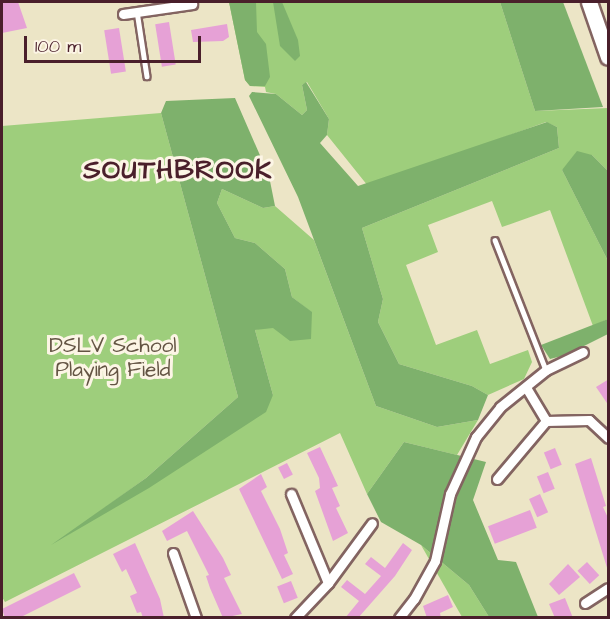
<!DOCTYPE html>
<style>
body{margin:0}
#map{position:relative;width:610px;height:619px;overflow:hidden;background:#ece5c6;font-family:"Architects Daughter",sans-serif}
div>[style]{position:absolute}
.green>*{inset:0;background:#9ece7c}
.forest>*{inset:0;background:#7eb16c}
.building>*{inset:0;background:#e6a1d6;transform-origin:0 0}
.roads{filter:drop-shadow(2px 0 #836461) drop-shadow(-2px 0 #836461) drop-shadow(0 2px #836461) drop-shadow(0 -2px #836461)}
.lane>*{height:4.5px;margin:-2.25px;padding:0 2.25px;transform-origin:2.25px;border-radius:2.25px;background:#fff}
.street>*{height:9px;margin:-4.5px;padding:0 4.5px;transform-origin:4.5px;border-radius:4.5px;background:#fff}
.primary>*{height:15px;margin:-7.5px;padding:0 7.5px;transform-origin:7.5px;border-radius:7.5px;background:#fff}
span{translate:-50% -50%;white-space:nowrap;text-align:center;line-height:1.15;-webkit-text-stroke:6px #fcf5e5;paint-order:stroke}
.park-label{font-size:21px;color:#635443}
.district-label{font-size:27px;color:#4a1f2b;font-weight:700;letter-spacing:1.5px}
.frame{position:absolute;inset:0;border:3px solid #4a1f2b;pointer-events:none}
.scale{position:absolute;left:24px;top:36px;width:177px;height:27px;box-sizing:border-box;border:3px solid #4a1f2b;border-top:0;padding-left:8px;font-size:18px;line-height:21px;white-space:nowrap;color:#4a1f2b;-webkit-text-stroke:4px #fcf5e5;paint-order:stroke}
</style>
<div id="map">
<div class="green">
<i style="clip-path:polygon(229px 2px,500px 2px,535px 111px,608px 108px,608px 171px,592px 155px,562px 170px,608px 261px,608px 319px,593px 326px,550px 210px,502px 227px,492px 201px,428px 225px,438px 252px,406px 265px,436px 345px,477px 330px,490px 364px,528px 350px,532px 362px,524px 379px,488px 395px,472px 386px,399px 364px,378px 322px,383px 299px,362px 228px,559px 148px,557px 127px,546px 122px,368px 186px,327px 135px,329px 119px,307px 82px,302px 85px,307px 110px,302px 115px,276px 94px,266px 92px,265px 87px,250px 86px,245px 80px)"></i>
<i style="clip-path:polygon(161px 113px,238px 397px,146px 478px,60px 540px,273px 395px,255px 330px,311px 312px,292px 297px,285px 269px,255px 243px,235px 238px,217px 203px,222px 189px,263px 208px,275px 206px,314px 240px,376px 406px,437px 427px,478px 420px,457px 455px,404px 442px,367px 494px,340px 433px,5px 602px,2px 597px,2px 126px)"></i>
<i style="clip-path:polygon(421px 545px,469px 585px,489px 617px,462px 617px)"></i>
</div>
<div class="forest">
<i style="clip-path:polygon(229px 2px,256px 2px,257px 32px,266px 44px,270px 77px,265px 86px,250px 86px,245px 80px)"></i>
<i style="clip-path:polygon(273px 2px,282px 2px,298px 40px,300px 56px,295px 61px,280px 46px)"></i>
<i style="clip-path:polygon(500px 2px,563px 2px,603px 107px,535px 111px)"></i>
<i style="clip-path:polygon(306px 82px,329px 119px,327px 135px,320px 143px,358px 186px,547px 122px,557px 127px,559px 148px,362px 228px,383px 299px,378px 322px,399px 364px,472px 386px,488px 395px,478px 420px,437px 427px,376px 406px,298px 197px,249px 96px,252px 92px,276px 94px,302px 115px,307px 110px,302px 85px)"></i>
<i style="clip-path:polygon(235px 98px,269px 176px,275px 206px,263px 208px,222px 189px,217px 203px,235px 238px,255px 243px,285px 269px,292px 297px,312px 312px,311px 339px,290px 341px,273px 328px,255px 330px,273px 395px,266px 412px,149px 488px,51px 545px,146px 478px,238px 397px,161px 113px,166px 101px)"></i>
<i style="clip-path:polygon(577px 151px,592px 155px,608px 171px,608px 261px,562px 170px)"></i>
<i style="clip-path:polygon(608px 319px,608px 334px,566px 355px,550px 359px,541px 345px)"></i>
<i style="clip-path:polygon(404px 442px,486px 462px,473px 500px,498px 560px,516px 562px,538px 617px,489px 617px,469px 585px,421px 545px,381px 522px,367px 494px)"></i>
</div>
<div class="building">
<i style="clip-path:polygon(2px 2px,18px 2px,27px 28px,2px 33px)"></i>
<i style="left:169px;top:22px;width:43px;height:14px;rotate:81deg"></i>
<i style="clip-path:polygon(227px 24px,229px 37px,223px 41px,193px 42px,191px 30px)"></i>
<i style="left:119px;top:28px;width:44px;height:15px;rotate:81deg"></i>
<i style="clip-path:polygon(609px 379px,609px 406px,596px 387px)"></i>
<i style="clip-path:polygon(320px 447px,338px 486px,332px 488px,340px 506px,336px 508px,348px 533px,333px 541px,315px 491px,320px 488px,319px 478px,307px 453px)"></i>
<i style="left:555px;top:448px;width:18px;height:12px;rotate:68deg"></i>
<i style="clip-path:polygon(591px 458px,606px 506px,603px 507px,609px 520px,608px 571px,575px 464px)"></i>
<i style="left:287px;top:463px;width:13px;height:10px;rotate:63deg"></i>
<i style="left:548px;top:472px;width:18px;height:12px;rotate:68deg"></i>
<i style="clip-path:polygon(261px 474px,267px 487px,261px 491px,280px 529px,288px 553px,284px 555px,293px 574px,282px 579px,239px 489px)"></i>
<i style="left:540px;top:494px;width:20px;height:12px;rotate:66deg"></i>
<i style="left:530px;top:510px;width:19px;height:45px;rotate:69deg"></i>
<i style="clip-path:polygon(193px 511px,223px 558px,231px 575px,224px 578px,242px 614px,223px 618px,210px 588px,206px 576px,209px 575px,187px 531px,167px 541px,162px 531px)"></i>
<i style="clip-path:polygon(135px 543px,160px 599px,164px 618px,143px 618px,141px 612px,137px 613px,130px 596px,137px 593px,126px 569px,122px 572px,113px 554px)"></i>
<i style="clip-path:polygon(403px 543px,412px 550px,395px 576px,358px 618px,345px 618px,359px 601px,341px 587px,347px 580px,365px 594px,381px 576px,365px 564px,371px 557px,385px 568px)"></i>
<i style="left:587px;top:562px;width:18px;height:13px;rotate:47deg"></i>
<i style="clip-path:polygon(568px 564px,580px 577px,559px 595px,549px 584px)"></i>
<i style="clip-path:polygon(74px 573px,81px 587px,19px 618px,5px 618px,2px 609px)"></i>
<i style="left:291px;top:581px;width:18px;height:15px;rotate:68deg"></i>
<i style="clip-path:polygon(448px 595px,453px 607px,440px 613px,441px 618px,427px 618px,423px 606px)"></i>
<i style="clip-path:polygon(565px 598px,573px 618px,555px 618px,549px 604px)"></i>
</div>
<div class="roads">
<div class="lane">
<i style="left:137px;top:11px;width:66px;rotate:81.3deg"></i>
<i style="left:495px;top:240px;width:140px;rotate:68.6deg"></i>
</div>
<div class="street">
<i style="left:123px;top:14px;width:70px;rotate:-8.2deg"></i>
<i style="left:527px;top:389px;width:37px;rotate:59deg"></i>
<i style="left:546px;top:421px;width:43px;rotate:-1.3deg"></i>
<i style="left:589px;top:420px;width:26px;rotate:43deg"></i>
<i style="left:497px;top:479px;width:76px;rotate:-49.8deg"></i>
<i style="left:291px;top:494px;width:96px;rotate:67.4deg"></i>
<i style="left:173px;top:553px;width:69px;rotate:70.5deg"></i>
<i style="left:585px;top:603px;width:27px;rotate:-33deg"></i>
<i style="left:295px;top:618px;width:48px;rotate:-46.7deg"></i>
<i style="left:328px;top:583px;width:74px;rotate:-53.7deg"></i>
<i style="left:399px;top:618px;width:24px;rotate:-52deg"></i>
<i style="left:414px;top:599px;width:43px;rotate:-61.1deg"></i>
<i style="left:435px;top:561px;width:69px;rotate:-77.4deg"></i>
<i style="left:450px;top:494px;width:63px;rotate:-65.5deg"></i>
<i style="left:476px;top:437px;width:38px;rotate:-51deg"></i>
<i style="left:500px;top:407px;width:59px;rotate:-38.8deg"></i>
<i style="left:546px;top:370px;width:41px;rotate:-25.9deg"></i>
</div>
<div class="primary">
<i style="left:589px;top:2px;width:58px;rotate:70.9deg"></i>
</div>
</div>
<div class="park-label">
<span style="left:113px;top:358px">DSLV School<br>Playing Field</span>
</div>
<div class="district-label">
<span style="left:178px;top:171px">SOUTHBROOK</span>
</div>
<div class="frame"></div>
<div class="scale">100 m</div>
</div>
